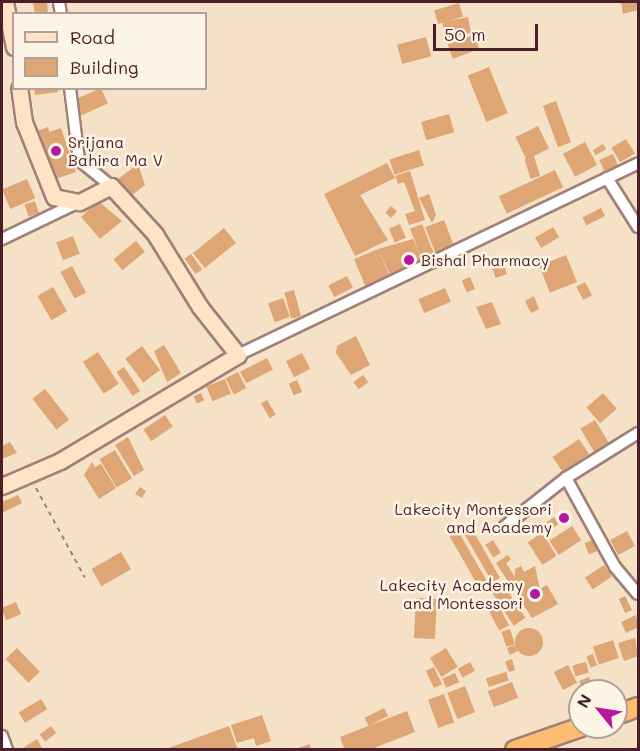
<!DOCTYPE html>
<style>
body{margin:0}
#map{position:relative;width:640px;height:751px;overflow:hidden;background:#f5e1c6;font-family:Mali,sans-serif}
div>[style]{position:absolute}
.building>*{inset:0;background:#dea575;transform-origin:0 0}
.round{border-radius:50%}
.path>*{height:2px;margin-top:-1px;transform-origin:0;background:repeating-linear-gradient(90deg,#a08078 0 4.5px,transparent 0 9px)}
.roads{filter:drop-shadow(2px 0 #a08078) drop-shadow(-2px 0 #a08078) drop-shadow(0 2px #a08078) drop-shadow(0 -2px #a08078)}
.minor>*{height:10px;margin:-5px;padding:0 5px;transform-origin:5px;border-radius:5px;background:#fff}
.secondary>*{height:15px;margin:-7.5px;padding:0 7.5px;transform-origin:7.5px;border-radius:7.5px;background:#fee4c5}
.trunk>*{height:18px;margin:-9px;padding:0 9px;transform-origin:9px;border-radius:9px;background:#fdbc6f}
.dots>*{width:16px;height:16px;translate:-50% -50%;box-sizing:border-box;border:3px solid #fcf5e5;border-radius:50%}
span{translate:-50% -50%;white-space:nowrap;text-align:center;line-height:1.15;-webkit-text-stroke:5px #fcf5e5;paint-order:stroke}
.poi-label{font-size:16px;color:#4a1f2b}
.left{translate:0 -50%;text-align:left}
.right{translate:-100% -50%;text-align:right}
.frame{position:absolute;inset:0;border:3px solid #4a1f2b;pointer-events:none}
.legend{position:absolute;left:12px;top:12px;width:195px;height:78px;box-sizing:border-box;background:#fcf5e5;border:2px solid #b59f9b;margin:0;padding:8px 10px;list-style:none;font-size:18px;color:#4a1f2b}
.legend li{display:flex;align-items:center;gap:12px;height:30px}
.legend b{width:30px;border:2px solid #b59f9b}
.north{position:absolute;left:568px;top:679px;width:60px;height:60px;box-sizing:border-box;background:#fcf5e5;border:2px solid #b59f9b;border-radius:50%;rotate:300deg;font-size:16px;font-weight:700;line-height:24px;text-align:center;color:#4a1f2b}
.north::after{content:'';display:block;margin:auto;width:21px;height:27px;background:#b5179e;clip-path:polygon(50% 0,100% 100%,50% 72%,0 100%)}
.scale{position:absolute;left:433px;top:24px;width:105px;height:27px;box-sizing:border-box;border:3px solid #4a1f2b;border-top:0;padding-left:8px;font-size:18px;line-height:21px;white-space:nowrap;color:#4a1f2b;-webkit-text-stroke:4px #fcf5e5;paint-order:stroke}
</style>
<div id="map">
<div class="building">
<i style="clip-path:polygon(33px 2px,47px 2px,48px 14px,35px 14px)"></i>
<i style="clip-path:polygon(621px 2px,638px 2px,638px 10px,623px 14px)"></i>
<i style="left:459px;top:3px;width:14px;height:26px;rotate:73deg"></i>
<i style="left:468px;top:17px;width:16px;height:26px;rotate:79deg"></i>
<i style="left:474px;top:35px;width:15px;height:28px;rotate:70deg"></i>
<i style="left:426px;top:37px;width:20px;height:30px;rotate:75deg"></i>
<i style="left:489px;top:67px;width:50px;height:23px;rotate:68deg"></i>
<i style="clip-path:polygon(34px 88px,58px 88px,58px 92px,35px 95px)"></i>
<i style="left:101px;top:88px;width:17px;height:29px;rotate:66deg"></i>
<i style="left:556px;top:101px;width:44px;height:14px;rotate:70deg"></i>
<i style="left:449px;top:114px;width:19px;height:29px;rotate:74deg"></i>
<i style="left:538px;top:126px;width:25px;height:25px;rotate:64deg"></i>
<i style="clip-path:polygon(48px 127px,49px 132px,61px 128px,76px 172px,52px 180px,36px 131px)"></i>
<i style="left:626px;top:139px;width:17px;height:17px;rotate:59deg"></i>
<i style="left:585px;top:142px;width:26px;height:25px;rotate:62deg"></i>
<i style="left:603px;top:144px;width:6px;height:12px;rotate:59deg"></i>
<i style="left:419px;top:150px;width:16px;height:31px;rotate:72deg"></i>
<i style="left:613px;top:154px;width:12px;height:15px;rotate:66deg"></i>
<i style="left:534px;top:156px;width:21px;height:10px;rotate:73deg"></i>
<i style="clip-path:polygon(387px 163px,395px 178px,360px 195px,388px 240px,355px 256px,324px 194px)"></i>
<i style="clip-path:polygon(138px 164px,145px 185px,131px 196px,118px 179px)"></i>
<i style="left:555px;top:170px;width:19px;height:62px;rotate:65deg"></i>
<i style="clip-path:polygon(410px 171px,425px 220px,409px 225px,405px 214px,415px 211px,404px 182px,398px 184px,395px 176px)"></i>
<i style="left:27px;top:179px;width:21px;height:27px;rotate:67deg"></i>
<i style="clip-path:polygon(429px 194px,436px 215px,432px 223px,419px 198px)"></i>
<i style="left:35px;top:201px;width:13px;height:11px;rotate:72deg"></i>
<i style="clip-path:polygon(98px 201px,122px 221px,100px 239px,81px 217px)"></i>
<i style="left:391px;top:206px;width:8px;height:9px;rotate:40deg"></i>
<i style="left:601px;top:208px;width:9px;height:21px;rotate:63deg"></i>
<i style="left:444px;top:220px;width:28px;height:20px;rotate:69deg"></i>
<i style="left:400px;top:224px;width:15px;height:12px;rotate:67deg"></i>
<i style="left:422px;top:224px;width:32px;height:13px;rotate:68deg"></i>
<i style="left:553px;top:227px;width:12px;height:21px;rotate:59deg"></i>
<i style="left:224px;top:228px;width:19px;height:40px;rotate:51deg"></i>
<i style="left:73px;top:236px;width:19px;height:18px;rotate:69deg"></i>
<i style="clip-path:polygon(413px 239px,423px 260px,390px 275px,378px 249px)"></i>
<i style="left:136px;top:241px;width:14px;height:29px;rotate:51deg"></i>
<i style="left:378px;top:249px;width:30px;height:26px;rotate:67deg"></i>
<i style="left:191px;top:254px;width:19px;height:8px;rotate:54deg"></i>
<i style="left:566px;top:255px;width:29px;height:29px;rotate:68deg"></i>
<i style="left:503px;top:262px;width:13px;height:12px;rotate:72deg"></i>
<i style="left:72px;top:266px;width:30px;height:13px;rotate:62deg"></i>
<i style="left:347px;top:276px;width:13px;height:21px;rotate:63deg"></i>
<i style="left:470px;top:277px;width:13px;height:9px;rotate:67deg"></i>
<i style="left:585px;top:282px;width:15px;height:10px;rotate:62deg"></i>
<i style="left:53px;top:287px;width:28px;height:18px;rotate:60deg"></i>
<i style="left:445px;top:288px;width:15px;height:29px;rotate:67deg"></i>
<i style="left:294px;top:290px;width:27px;height:10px;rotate:75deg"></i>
<i style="clip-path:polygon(534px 296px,539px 309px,531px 313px,525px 301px)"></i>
<i style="left:283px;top:298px;width:20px;height:16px;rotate:70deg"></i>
<i style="clip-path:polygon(492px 302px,501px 324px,486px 329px,476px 307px)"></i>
<i style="clip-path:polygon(356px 336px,370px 365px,351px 375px,336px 353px,337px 346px)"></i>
<i style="clip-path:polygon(164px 345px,181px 373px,167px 382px,154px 351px)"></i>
<i style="left:142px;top:346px;width:30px;height:21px;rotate:53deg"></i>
<i style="left:98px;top:352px;width:38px;height:18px;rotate:57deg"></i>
<i style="left:302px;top:353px;width:18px;height:18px;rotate:63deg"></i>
<i style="left:267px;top:358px;width:13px;height:30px;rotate:63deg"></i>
<i style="left:124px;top:367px;width:29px;height:9px;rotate:56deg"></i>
<i style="left:238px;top:372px;width:18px;height:14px;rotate:63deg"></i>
<i style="left:363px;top:375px;width:9px;height:12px;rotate:54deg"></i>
<i style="left:225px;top:379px;width:16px;height:20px;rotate:68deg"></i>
<i style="left:297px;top:380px;width:13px;height:9px;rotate:67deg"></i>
<i style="left:45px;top:389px;width:39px;height:16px;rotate:52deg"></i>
<i style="left:201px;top:393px;width:8px;height:8px;rotate:67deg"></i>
<i style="left:603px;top:393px;width:21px;height:22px;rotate:49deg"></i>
<i style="left:267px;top:400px;width:17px;height:7px;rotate:59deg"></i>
<i style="left:165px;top:415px;width:14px;height:26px;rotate:56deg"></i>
<i style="left:595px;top:420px;width:29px;height:17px;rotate:59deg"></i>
<i style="clip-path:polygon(128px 437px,144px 470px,134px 476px,115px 445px)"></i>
<i style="left:579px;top:439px;width:18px;height:32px;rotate:56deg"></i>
<i style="clip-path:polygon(10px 442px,17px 453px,2px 459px,2px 446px)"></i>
<i style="left:115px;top:450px;width:33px;height:18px;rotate:59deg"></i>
<i style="clip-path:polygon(92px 462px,95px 467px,101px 464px,116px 488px,99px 499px,84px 475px)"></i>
<i style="clip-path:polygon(140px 487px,146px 491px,142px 498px,135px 494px)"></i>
<i style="clip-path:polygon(18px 495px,22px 503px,2px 513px,2px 502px)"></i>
<i style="clip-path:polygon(554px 517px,559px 524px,546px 532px,542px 526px)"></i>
<i style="left:469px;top:524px;width:62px;height:9px;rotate:60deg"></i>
<i style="left:572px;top:526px;width:17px;height:27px;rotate:57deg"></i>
<i style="left:458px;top:531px;width:64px;height:10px;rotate:60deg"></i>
<i style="left:627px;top:531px;width:17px;height:19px;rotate:62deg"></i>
<i style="left:542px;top:533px;width:27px;height:17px;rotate:57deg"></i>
<i style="left:493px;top:540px;width:15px;height:9px;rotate:58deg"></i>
<i style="left:593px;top:540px;width:12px;height:9px;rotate:70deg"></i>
<i style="left:121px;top:552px;width:20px;height:34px;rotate:60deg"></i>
<i style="clip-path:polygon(508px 555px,511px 559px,506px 563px,515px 577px,515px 569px,521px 566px,524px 572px,535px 566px,540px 589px,547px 585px,558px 604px,532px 618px,496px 563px)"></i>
<i style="left:604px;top:565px;width:14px;height:23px;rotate:56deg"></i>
<i style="left:502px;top:582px;width:43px;height:14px;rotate:57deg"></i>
<i style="clip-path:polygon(625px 596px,632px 610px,625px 613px,619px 599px)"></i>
<i style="left:416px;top:598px;width:21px;height:40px;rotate:3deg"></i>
<i style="left:16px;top:602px;width:13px;height:16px;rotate:67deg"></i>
<i style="left:499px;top:606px;width:22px;height:11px;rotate:63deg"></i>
<i style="clip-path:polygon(636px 615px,638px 627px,626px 633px,621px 622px)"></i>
<i class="round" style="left:515px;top:628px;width:28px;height:28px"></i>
<i style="left:510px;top:629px;width:16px;height:9px;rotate:72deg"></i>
<i style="clip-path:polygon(635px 638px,638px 656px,624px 661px,618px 643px)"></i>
<i style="left:613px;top:640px;width:19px;height:21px;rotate:72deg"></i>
<i style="clip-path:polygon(515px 645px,518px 651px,510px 655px,507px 648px)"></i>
<i style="left:17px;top:648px;width:33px;height:16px;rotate:46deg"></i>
<i style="left:446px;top:648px;width:22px;height:19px;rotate:58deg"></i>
<i style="left:593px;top:654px;width:12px;height:7px;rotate:70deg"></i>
<i style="clip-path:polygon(512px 659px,515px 670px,509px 672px,505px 662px)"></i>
<i style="left:470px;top:662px;width:10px;height:14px;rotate:61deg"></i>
<i style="left:586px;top:662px;width:11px;height:14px;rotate:75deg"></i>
<i style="left:568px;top:665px;width:20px;height:16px;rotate:63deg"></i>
<i style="left:434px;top:667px;width:19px;height:9px;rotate:65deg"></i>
<i style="left:506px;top:672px;width:9px;height:21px;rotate:72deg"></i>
<i style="left:455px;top:673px;width:10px;height:14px;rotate:66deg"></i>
<i style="clip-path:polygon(589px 677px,592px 686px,583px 689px,579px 681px)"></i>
<i style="left:512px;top:682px;width:17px;height:26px;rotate:69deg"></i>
<i style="left:465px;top:686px;width:28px;height:19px;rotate:69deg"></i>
<i style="left:444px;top:694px;width:30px;height:17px;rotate:70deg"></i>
<i style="left:41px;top:699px;width:12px;height:26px;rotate:59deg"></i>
<i style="left:384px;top:708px;width:9px;height:22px;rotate:63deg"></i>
<i style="clip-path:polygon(407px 711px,415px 732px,369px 750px,345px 750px,340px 737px)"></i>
<i style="clip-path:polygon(262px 715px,271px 741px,256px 746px,254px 738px,237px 743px,231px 725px)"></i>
<i style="left:51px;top:726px;width:9px;height:14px;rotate:54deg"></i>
<i style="clip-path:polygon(229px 726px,238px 750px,166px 750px,166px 749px)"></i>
<i style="clip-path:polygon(37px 739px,43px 750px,20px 750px)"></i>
<i style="clip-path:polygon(310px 744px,311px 750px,295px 750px,295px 749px)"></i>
</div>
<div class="path">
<i style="left:36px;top:488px;width:102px;rotate:61.4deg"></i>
</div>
<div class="roads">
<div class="minor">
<i style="left:59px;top:2px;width:12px;rotate:81deg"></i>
<i style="left:70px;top:88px;width:73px;rotate:82.9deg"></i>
<i style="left:79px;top:160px;width:41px;rotate:39.1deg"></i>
<i style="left:607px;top:178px;width:58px;rotate:57.7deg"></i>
<i style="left:2px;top:239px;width:85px;rotate:-25.7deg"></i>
<i style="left:238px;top:355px;width:444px;rotate:-25.6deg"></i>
<i style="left:566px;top:478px;width:85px;rotate:-32deg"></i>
<i style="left:504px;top:527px;width:79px;rotate:-38.3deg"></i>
<i style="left:566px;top:478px;width:102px;rotate:61.2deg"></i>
<i style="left:615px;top:567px;width:35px;rotate:50deg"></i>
<i style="left:2px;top:736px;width:15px;rotate:70deg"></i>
</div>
<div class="secondary">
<i style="left:5px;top:2px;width:46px;rotate:78.7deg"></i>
<i style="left:2px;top:486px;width:63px;rotate:-23.3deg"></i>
<i style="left:60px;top:461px;width:207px;rotate:-30.8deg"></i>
<i style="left:238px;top:355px;width:61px;rotate:-128.4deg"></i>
<i style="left:200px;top:307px;width:86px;rotate:-121.7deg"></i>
<i style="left:155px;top:234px;width:65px;rotate:-132.5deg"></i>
<i style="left:111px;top:186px;width:36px;rotate:153deg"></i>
<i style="left:79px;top:202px;width:25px;rotate:-169deg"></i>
<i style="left:54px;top:197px;width:81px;rotate:-111.8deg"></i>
<i style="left:24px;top:122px;width:34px;rotate:-98deg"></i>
</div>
<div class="trunk">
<i style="left:616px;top:715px;width:23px;rotate:-20deg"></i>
<i style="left:515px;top:750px;width:70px;rotate:-19.2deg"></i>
</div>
</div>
<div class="dots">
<i style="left:56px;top:151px;background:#b5179e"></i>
<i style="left:409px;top:260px;background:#b5179e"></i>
<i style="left:564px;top:518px;background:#b5179e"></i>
<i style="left:535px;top:594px;background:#b5179e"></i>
</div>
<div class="poi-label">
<span class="left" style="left:68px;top:151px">Srijana<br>Bahira Ma V</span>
<span class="left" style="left:421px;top:260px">Bishal Pharmacy</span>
<span class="right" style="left:552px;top:518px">Lakecity Montessori<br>and Academy</span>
<span class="right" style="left:523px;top:594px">Lakecity Academy<br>and Montessori</span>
</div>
<div class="frame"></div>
<ul class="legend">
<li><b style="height:8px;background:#fee4c5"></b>Road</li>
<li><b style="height:16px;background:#dea575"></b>Building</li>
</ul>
<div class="north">N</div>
<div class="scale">50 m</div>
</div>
